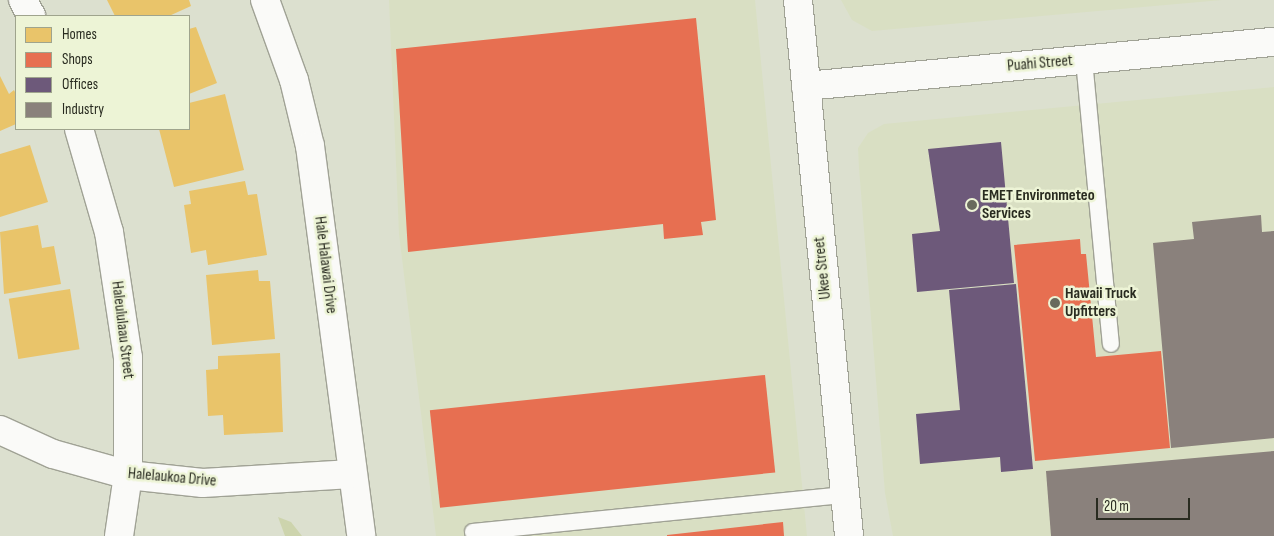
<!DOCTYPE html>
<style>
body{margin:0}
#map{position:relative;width:1274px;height:536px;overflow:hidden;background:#dce0cf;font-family:"Sofia Sans Condensed",sans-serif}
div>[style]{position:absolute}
.built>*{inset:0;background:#d9dfc3}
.green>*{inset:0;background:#cdd4ad}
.homes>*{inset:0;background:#e9c46a;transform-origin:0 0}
.shops>*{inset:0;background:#e76f51;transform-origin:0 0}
.offices>*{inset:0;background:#6d597a}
.industry>*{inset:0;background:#8a817c}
.roads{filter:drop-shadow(1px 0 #a0a295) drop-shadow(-1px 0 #a0a295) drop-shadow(0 1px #a0a295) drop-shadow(0 -1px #a0a295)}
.lane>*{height:16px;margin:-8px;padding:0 8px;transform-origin:8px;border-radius:8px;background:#fafaf8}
.street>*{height:28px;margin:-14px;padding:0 14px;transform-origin:14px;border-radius:14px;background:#fafaf8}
.secondary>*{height:28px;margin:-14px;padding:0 14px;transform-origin:14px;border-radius:14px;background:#fafaf8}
.dots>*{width:14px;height:14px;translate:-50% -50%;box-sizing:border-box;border:2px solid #edf4d6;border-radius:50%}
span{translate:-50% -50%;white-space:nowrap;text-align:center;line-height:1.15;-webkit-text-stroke:5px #edf4d6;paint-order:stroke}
.street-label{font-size:16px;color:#292b20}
.poi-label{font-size:16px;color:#292b20;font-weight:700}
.left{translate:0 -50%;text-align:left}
.legend{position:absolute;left:15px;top:15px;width:175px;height:115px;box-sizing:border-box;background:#edf4d6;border:1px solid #9fa48d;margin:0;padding:6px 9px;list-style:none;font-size:15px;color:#292b20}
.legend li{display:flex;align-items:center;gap:10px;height:25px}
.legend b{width:25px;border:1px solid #9fa48d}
.scale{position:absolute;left:1096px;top:498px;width:94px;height:22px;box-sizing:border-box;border:2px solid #292b20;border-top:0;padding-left:6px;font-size:15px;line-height:18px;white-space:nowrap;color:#292b20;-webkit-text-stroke:4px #edf4d6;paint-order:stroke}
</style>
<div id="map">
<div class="built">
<i style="clip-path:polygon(389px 0,755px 0,807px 536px,436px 536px,399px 234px)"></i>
<i style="clip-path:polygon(841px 0,1222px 0,872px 31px,852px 20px)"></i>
<i style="clip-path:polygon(1274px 87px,1274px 536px,893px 536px,885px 493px,859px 168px,858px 148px,868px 133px,884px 124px)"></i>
</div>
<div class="green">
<i style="clip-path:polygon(278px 517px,291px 522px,302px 536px,285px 536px)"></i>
</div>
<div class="homes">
<i style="clip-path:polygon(107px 0,189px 0,191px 6px,169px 16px,115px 16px)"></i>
<i style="clip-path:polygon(196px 27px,217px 83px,189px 94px,189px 29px)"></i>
<i style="clip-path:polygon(0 76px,9px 94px,14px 90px,16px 94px,16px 124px,0 131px)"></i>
<i style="clip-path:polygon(225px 94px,244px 170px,174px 187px,159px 129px,189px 129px,189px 103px)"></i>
<i style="clip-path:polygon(30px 145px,48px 202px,0 217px,0 154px)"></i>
<i style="clip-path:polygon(245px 181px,248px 195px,257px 194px,267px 255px,208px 265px,206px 250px,191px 253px,184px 205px,191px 204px,189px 191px)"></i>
<i style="clip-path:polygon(38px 225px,42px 248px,54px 246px,61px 284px,4px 294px,0 232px)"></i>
<i style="clip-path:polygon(258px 270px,259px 281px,270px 281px,275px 339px,212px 345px,206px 275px)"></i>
<i style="left:70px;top:289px;width:61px;height:62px;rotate:81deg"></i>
<i style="clip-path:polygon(280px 353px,283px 432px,224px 435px,223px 415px,208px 416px,206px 370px,218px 369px,218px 356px)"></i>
</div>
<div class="shops">
<i style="clip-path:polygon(696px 18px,716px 220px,701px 222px,703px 235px,664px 239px,663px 224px,408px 252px,396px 49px)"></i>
<i style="clip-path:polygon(1080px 239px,1081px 254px,1086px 254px,1096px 357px,1161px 351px,1170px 448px,1035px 461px,1014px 245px)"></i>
<i style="left:765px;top:375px;width:98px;height:337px;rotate:84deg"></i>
<i style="clip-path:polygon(783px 522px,784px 536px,667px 536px,667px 535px)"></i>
</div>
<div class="offices">
<i style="clip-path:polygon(1001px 142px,1014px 283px,917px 292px,912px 234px,940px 231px,928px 149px)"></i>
<i style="clip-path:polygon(1016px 284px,1033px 469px,1001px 472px,1000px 457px,920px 464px,916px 414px,960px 410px,949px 290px)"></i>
</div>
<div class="industry">
<i style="clip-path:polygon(1261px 215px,1262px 232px,1274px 231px,1274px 438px,1171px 448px,1153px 243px,1194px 239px,1192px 222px)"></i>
<i style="clip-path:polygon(1274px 451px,1274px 536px,1051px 536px,1046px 471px)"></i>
</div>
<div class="roads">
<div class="lane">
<i style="left:1084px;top:60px;width:285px;rotate:84.6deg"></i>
<i style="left:473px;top:532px;width:373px;rotate:-5.7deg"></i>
</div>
<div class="street">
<i style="left:23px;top:0;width:18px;rotate:63deg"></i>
<i style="left:265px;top:0;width:85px;rotate:70.1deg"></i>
<i style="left:294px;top:80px;width:68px;rotate:76.4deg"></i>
<i style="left:310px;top:146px;width:393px;rotate:82.5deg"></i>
<i style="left:79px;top:129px;width:107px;rotate:73.8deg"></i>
<i style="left:109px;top:232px;width:127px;rotate:81.4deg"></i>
<i style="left:128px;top:358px;width:117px;rotate:90deg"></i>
<i style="left:128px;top:475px;width:62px;rotate:98.4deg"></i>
<i style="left:0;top:430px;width:58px;rotate:24.4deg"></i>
<i style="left:53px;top:454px;width:78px;rotate:15.6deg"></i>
<i style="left:128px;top:475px;width:75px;rotate:6.1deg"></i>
<i style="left:203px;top:483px;width:149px;rotate:-3.5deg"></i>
</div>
<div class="secondary">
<i style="left:798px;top:0;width:538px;rotate:84.56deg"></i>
<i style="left:806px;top:86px;width:470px;rotate:-5.4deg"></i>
</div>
</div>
<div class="dots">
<i style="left:972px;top:205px;background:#686a5d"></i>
<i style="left:1055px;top:303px;background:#686a5d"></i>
</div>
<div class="street-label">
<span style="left:1040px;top:64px;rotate:-5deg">Puahi Street</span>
<span style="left:325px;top:265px;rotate:83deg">Hale Halawai Drive</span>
<span style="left:823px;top:268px;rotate:-96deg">Ukee Street</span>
<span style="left:122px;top:330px;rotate:83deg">Haleululaau Street</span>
<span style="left:172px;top:478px;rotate:5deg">Halelaukoa Drive</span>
</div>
<div class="poi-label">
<span class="left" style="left:982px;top:205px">EMET Environmeteo<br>Services</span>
<span class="left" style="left:1065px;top:303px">Hawaii Truck<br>Upfitters</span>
</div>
<ul class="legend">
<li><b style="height:14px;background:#e9c46a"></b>Homes</li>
<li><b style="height:14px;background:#e76f51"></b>Shops</li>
<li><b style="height:14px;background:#6d597a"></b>Offices</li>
<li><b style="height:14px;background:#8a817c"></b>Industry</li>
</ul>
<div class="scale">20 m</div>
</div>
